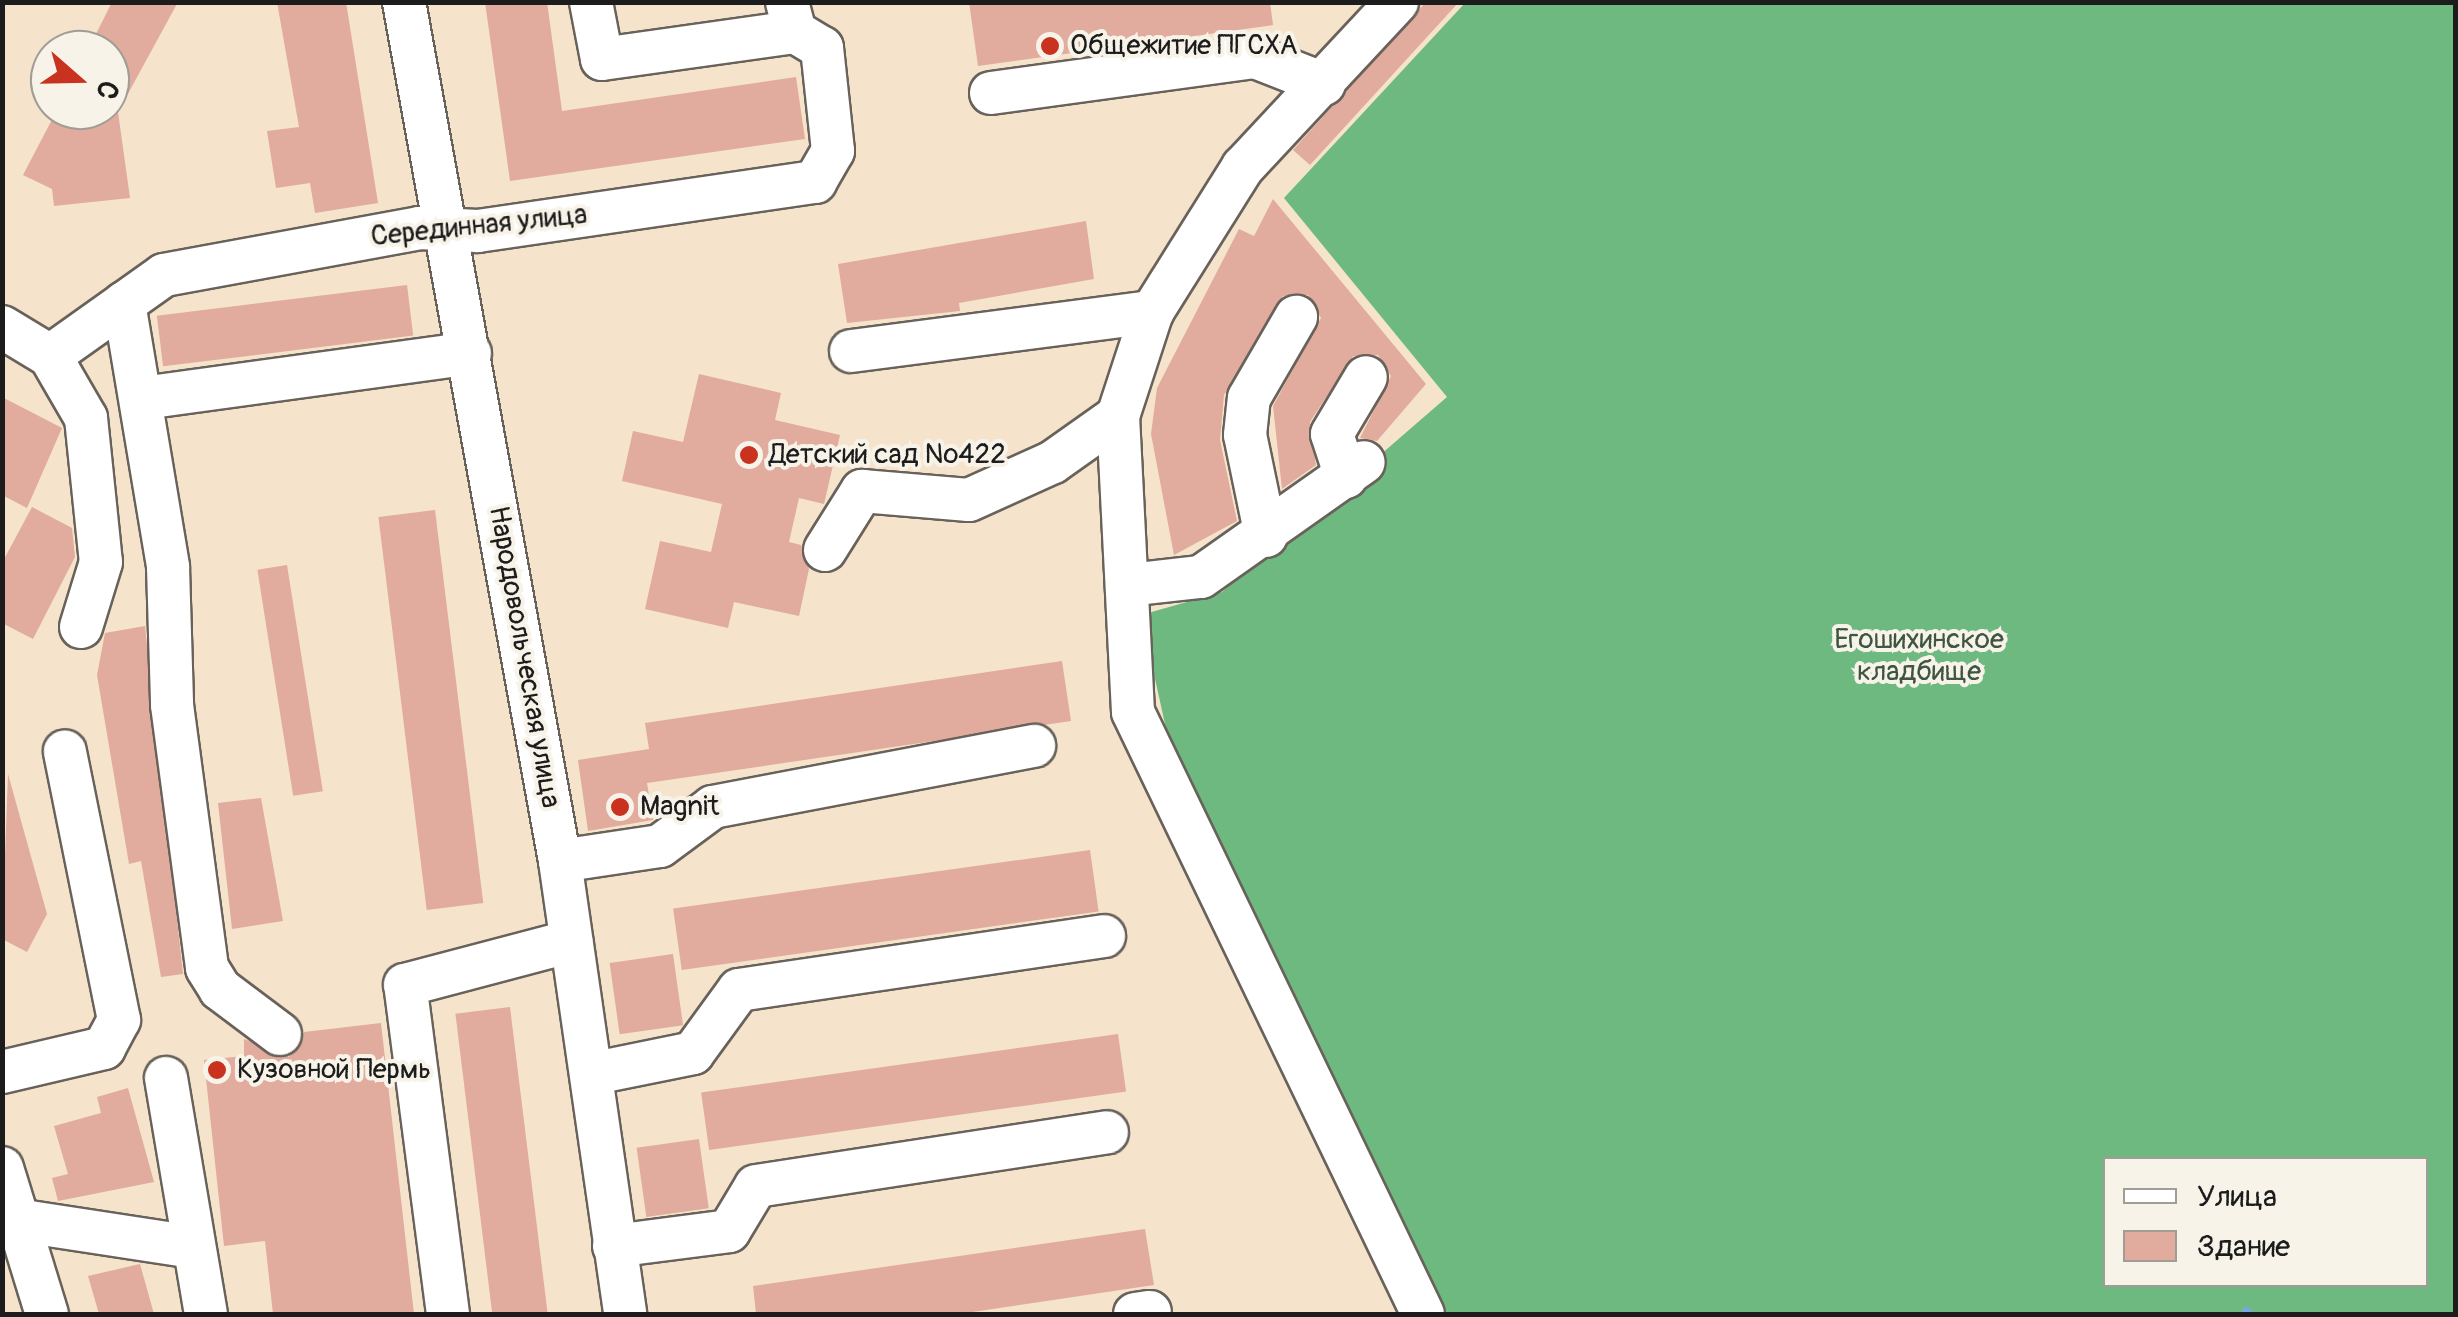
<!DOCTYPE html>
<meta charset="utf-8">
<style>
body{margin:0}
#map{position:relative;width:2458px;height:1317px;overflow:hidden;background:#f5e3cc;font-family:Pangolin,sans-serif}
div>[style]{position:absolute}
.forest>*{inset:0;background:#6eb980}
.stream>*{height:9px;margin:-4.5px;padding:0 4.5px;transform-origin:4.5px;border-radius:4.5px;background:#76a9e3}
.building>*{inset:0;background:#e1ab9e;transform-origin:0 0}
.roads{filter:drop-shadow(2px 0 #68625a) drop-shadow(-2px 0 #68625a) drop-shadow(0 2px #68625a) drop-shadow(0 -2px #68625a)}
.minor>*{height:42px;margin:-21px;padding:0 21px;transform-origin:21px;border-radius:21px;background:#fff}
.dots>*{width:28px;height:28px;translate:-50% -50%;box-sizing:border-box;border:5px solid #f7f3e8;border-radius:50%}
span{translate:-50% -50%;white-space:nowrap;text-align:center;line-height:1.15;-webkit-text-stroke:8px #f7f3e8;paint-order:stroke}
.poi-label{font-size:28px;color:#1c1c1c}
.left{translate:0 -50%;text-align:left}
.street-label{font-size:28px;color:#1c1c1c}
.park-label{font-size:28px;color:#3d5541}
.frame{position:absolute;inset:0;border:5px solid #1c1c1c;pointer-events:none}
.legend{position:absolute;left:2103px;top:1157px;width:325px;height:130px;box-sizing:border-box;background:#f7f3e8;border:2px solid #9f9d96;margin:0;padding:12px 18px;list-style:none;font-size:30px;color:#1c1c1c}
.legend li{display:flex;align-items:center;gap:20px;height:50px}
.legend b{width:50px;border:2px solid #9f9d96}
.north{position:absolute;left:30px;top:30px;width:100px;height:100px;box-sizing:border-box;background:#f7f3e8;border:2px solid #9f9d96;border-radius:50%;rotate:110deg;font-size:28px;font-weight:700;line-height:40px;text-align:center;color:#1c1c1c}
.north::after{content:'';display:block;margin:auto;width:35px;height:45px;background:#c8321e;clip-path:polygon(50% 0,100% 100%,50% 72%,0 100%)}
</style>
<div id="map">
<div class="forest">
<i style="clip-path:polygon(evenodd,1465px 3px,2455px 3px,2455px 1314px,1445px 1314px,1174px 765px,1141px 615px,1222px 592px,1447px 397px,1284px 198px,1465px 3px,2106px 1160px,2426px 1160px,2426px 1284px,2106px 1284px,2106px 1160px)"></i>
</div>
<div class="stream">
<i style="left:2246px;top:1311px;width:4px;rotate:45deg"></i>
</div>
<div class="building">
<i style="clip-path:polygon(112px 2px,178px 2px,118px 112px,130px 198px,54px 206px,52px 189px,23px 175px,57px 110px,110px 110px,110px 50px,88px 50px)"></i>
<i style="clip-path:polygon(277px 2px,346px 2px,378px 203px,315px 213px,310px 183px,276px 188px,267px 131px,299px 127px)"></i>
<i style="clip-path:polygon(485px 2px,547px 2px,562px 111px,796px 77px,805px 139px,510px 181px)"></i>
<i style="clip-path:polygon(969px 2px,1270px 2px,1273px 25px,978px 66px)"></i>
<i style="clip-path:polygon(1426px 2px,1459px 2px,1310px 165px,1293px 150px)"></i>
<i style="clip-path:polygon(1273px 199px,1426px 384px,1377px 441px,1360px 438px,1391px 376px,1378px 355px,1353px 356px,1310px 422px,1316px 465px,1282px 489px,1273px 406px,1321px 318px,1308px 295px,1283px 296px,1224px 395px,1220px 440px,1237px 521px,1174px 555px,1151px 434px,1157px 388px,1239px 229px,1254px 236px)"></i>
<i style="clip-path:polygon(1086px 221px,1094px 279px,959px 303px,960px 311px,847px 323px,838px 264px)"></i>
<i style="left:407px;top:285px;width:51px;height:252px;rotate:83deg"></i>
<i style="clip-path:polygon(699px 374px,781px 393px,775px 420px,840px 435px,824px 504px,799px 498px,789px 542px,801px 545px,809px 569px,799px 616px,734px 602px,728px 628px,645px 609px,660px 541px,711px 552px,722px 504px,622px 481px,633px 431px,683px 442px)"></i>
<i style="clip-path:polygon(2px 397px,62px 428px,27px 508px,2px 495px)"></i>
<i style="clip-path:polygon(32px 507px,72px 528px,75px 557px,33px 639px,2px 623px,2px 563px)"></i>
<i style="left:435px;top:510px;width:396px;height:57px;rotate:83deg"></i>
<i style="left:287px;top:565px;width:229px;height:30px;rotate:81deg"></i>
<i style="clip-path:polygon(145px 626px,183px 974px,161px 977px,141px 861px,129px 864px,97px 675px,105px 633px)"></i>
<i style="clip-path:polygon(1062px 661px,1071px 721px,647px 783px,653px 820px,588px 831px,578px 760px,649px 749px,645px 723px)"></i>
<i style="clip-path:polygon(8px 774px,47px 914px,27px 952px,2px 939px)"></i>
<i style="clip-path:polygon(261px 798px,283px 921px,232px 929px,218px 803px)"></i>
<i style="left:1090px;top:850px;width:62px;height:421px;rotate:82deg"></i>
<i style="left:673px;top:954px;width:72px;height:64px;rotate:82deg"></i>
<i style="left:510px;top:1007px;width:309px;height:55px;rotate:83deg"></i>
<i style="clip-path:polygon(381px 1023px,414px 1314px,273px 1314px,265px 1241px,224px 1246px,204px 1060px,244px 1056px,244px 1039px,289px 1057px,304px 1032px)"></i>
<i style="left:1118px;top:1034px;width:58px;height:421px;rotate:82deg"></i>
<i style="clip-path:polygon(128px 1088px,154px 1182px,58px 1201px,52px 1178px,68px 1174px,54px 1126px,101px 1113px,97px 1097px)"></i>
<i style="left:699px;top:1139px;width:70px;height:63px;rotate:82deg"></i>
<i style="clip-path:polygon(1145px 1229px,1154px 1285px,959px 1314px,756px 1314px,753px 1286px)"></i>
<i style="clip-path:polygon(140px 1264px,154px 1314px,99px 1314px,88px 1276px)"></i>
</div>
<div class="roads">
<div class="minor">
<i style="left:404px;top:2px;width:873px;rotate:79.71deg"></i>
<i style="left:560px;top:861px;width:458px;rotate:81.8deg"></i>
<i style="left:591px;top:2px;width:58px;rotate:79.1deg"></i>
<i style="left:602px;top:59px;width:195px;rotate:-8deg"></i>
<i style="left:1397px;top:2px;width:226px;rotate:133deg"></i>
<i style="left:1243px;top:167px;width:171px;rotate:122.1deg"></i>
<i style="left:1152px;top:312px;width:109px;rotate:108.1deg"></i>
<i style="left:1118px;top:416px;width:296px;rotate:87.1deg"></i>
<i style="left:1133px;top:712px;width:668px;rotate:64.28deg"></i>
<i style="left:991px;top:93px;width:266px;rotate:-7.8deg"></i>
<i style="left:1255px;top:57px;width:74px;rotate:21.4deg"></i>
<i style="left:124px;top:303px;width:268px;rotate:80.5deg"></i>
<i style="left:168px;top:567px;width:138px;rotate:88.3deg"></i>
<i style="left:172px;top:705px;width:265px;rotate:82.4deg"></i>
<i style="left:207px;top:968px;width:25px;rotate:58deg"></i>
<i style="left:220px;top:989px;width:75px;rotate:36.9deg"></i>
<i style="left:2px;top:327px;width:56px;rotate:31.1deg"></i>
<i style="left:50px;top:356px;width:72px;rotate:59.9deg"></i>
<i style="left:86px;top:418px;width:145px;rotate:84.1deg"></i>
<i style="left:101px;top:562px;width:68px;rotate:107.1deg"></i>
<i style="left:851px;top:351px;width:304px;rotate:-7.4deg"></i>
<i style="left:50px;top:356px;width:140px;rotate:-35.4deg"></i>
<i style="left:164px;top:275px;width:259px;rotate:-10.4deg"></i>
<i style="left:419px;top:228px;width:59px;rotate:2.9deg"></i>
<i style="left:478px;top:231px;width:341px;rotate:-8.3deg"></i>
<i style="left:815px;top:182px;width:36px;rotate:-60deg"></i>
<i style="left:833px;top:151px;width:104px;rotate:-96.1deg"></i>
<i style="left:822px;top:48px;width:31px;rotate:-149deg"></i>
<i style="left:795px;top:32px;width:31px;rotate:-105deg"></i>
<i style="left:143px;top:398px;width:330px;rotate:-7.8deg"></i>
<i style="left:1346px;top:477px;width:45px;rotate:-108deg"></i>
<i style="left:1332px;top:434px;width:66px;rotate:-59.2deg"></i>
<i style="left:1266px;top:536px;width:103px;rotate:-101.7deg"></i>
<i style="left:1245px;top:435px;width:37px;rotate:-84deg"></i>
<i style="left:1249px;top:398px;width:94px;rotate:-59.9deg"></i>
<i style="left:825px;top:550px;width:70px;rotate:-57.9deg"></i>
<i style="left:862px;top:491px;width:107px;rotate:4.8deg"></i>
<i style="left:969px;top:500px;width:92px;rotate:-24.3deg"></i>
<i style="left:1053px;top:462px;width:80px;rotate:-35.3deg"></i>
<i style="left:1128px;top:585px;width:73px;rotate:-6.3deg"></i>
<i style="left:1201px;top:577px;width:199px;rotate:-35.2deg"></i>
<i style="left:560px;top:861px;width:101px;rotate:-8.5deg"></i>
<i style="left:660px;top:846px;width:66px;rotate:-36.3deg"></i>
<i style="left:713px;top:807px;width:327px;rotate:-10.8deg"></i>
<i style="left:2px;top:1072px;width:105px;rotate:-13.2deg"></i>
<i style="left:104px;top:1048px;width:32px;rotate:-62deg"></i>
<i style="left:119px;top:1020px;width:274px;rotate:-101.4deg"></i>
<i style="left:595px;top:1073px;width:100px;rotate:-11.5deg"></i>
<i style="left:693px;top:1053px;width:78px;rotate:-53.9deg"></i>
<i style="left:739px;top:990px;width:369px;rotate:-8.4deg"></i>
<i style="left:166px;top:1078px;width:239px;rotate:80.4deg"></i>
<i style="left:2px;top:1168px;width:153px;rotate:72.9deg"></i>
<i style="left:16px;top:1220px;width:178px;rotate:8.7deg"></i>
<i style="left:614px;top:1246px;width:116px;rotate:-7.4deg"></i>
<i style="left:729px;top:1231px;width:52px;rotate:-59deg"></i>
<i style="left:756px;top:1186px;width:355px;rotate:-8.7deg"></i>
<i style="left:448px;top:1314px;width:332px;rotate:-97.4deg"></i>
<i style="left:405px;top:985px;width:172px;rotate:-14.8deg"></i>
<i style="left:1135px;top:1314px;width:15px;rotate:-8deg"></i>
</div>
</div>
<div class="dots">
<i style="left:1050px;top:46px;background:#c8321e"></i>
<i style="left:749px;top:455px;background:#c8321e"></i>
<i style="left:620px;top:807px;background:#c8321e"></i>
<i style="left:217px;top:1070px;background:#c8321e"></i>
</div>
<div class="poi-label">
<span class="left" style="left:1070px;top:46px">Общежитие ПГСХА</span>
<span class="left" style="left:769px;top:455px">Детский сад №422</span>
<span class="left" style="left:640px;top:807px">Magnit</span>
<span class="left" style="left:237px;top:1070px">Кузовной Пермь</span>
</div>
<div class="street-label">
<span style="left:479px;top:226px;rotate:-6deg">Серединная улица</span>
<span style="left:524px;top:657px;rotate:80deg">Народовольческая улица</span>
</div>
<div class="park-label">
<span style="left:1919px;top:656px">Егошихинское<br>кладбище</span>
</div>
<div class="frame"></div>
<ul class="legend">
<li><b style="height:12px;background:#fff"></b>Улица</li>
<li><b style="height:28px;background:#e1ab9e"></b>Здание</li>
</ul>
<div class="north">С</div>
</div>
